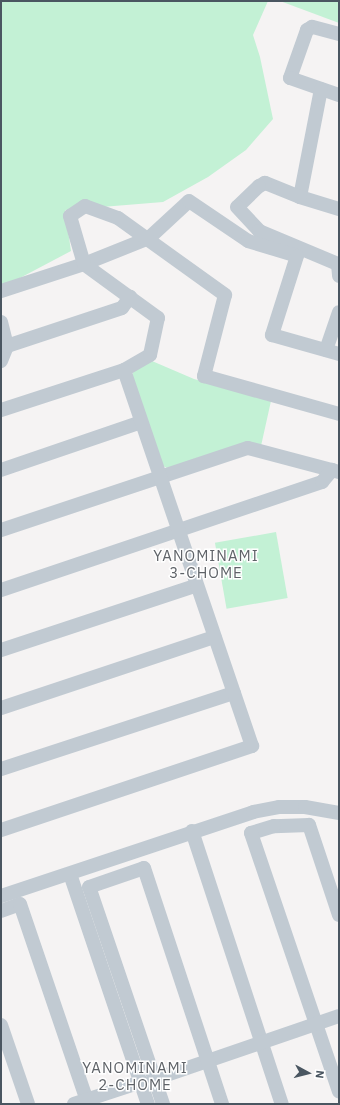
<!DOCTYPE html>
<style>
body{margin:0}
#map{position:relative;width:340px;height:1105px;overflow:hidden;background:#f5f3f3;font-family:"IBM Plex Sans",sans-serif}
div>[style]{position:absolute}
.green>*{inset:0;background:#c3f1d5;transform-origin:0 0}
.minor>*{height:14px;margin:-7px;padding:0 7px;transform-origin:7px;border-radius:7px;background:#c1cad2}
span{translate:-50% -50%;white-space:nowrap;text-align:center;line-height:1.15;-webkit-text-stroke:3px #fff;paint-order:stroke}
.neighbourhood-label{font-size:15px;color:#5f6368;letter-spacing:1px}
.frame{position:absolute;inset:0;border:2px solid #4a5661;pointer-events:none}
.north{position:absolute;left:288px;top:1053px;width:40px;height:40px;-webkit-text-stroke:3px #fff;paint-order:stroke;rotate:97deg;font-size:11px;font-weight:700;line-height:16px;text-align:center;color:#4a5661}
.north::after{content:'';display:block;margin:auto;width:14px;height:18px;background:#4a5661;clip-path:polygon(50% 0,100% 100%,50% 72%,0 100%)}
</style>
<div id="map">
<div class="green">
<i style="clip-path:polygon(1px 1px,268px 1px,253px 35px,260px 57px,273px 119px,246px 150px,208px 177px,163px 202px,65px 210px,71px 251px,1px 288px)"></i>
<i style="clip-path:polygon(280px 1px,339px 1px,339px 23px)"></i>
<i style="clip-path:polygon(152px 361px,194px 379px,271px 401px,261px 446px,167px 468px,161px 465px,132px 375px,135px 368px)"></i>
<i style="left:276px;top:532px;width:67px;height:62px;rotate:80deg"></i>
</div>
<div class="minor">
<i style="left:339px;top:34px;width:28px;rotate:-165deg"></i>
<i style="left:312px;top:27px;width:6px;rotate:149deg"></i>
<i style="left:307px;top:30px;width:51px;rotate:109.5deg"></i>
<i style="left:290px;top:78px;width:52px;rotate:19.1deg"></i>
<i style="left:300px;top:197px;width:110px;rotate:-79deg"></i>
<i style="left:339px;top:209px;width:41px;rotate:-162.9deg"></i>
<i style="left:300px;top:197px;width:38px;rotate:-158deg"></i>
<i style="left:265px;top:183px;width:7px;rotate:153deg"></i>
<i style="left:259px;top:186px;width:30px;rotate:136deg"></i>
<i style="left:237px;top:207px;width:33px;rotate:47deg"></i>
<i style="left:259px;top:231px;width:86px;rotate:22.7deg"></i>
<i style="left:338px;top:264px;width:12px;rotate:85deg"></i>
<i style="left:1px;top:291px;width:87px;rotate:-18deg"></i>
<i style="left:84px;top:264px;width:70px;rotate:-21.8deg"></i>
<i style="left:149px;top:238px;width:54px;rotate:-42.8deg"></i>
<i style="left:189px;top:201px;width:71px;rotate:34.1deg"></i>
<i style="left:248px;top:241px;width:51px;rotate:17deg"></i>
<i style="left:297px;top:256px;width:83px;rotate:107.6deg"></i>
<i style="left:272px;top:335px;width:70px;rotate:15.8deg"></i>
<i style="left:1px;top:322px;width:25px;rotate:76deg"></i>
<i style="left:326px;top:350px;width:40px;rotate:-71.1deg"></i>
<i style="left:1px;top:361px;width:16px;rotate:-68deg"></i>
<i style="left:7px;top:346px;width:121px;rotate:-18.3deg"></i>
<i style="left:122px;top:308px;width:14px;rotate:-54deg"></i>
<i style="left:1px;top:410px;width:129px;rotate:-18deg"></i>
<i style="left:124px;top:370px;width:30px;rotate:-30deg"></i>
<i style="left:150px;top:355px;width:38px;rotate:-78deg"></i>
<i style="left:158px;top:318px;width:92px;rotate:-143.9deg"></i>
<i style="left:84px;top:264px;width:50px;rotate:-106.3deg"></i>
<i style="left:70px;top:216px;width:18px;rotate:-34deg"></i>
<i style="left:85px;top:206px;width:35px;rotate:20deg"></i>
<i style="left:118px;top:218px;width:132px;rotate:35.7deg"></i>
<i style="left:225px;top:295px;width:84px;rotate:104.5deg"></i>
<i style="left:204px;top:376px;width:140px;rotate:15.7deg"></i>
<i style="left:1px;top:470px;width:148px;rotate:-18.9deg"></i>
<i style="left:1px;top:530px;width:260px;rotate:-18.4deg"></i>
<i style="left:248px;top:448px;width:94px;rotate:14.8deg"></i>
<i style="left:1px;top:590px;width:339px;rotate:-18.6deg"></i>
<i style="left:322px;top:482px;width:16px;rotate:-50deg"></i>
<i style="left:1px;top:650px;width:206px;rotate:-18.3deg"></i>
<i style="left:1px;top:708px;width:225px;rotate:-18.4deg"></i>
<i style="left:1px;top:769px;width:245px;rotate:-18.1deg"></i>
<i style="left:1px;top:830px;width:265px;rotate:-18.5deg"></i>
<i style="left:252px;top:746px;width:397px;rotate:-108.8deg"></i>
<i style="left:192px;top:831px;width:287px;rotate:71.8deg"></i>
<i style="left:70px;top:874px;width:243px;rotate:71.3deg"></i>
<i style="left:1px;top:896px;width:266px;rotate:-18.4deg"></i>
<i style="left:253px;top:812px;width:26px;rotate:-11deg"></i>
<i style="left:279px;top:807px;width:26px"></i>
<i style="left:305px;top:807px;width:35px;rotate:10deg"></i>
<i style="left:1px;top:911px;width:20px;rotate:-20deg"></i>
<i style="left:20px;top:904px;width:211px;rotate:71.2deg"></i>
<i style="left:339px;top:915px;width:95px;rotate:-108.4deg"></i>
<i style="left:309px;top:825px;width:35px;rotate:178deg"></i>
<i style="left:274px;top:826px;width:24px;rotate:163deg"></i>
<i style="left:251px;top:833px;width:273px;rotate:71.2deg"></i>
<i style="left:1px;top:1025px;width:83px;rotate:71.1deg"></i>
<i style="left:155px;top:1079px;width:194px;rotate:-18.9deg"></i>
<i style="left:74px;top:1104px;width:71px;rotate:-18.2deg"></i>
<i style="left:163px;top:1104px;width:229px;rotate:-108.8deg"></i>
<i style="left:89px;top:887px;width:58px;rotate:-19.1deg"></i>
<i style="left:144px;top:868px;width:249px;rotate:71.7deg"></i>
</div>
<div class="neighbourhood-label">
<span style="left:206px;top:564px">YANOMINAMI<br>3-CHOME</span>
<span style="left:135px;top:1076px">YANOMINAMI<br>2-CHOME</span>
</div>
<div class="frame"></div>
<div class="north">N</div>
</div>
